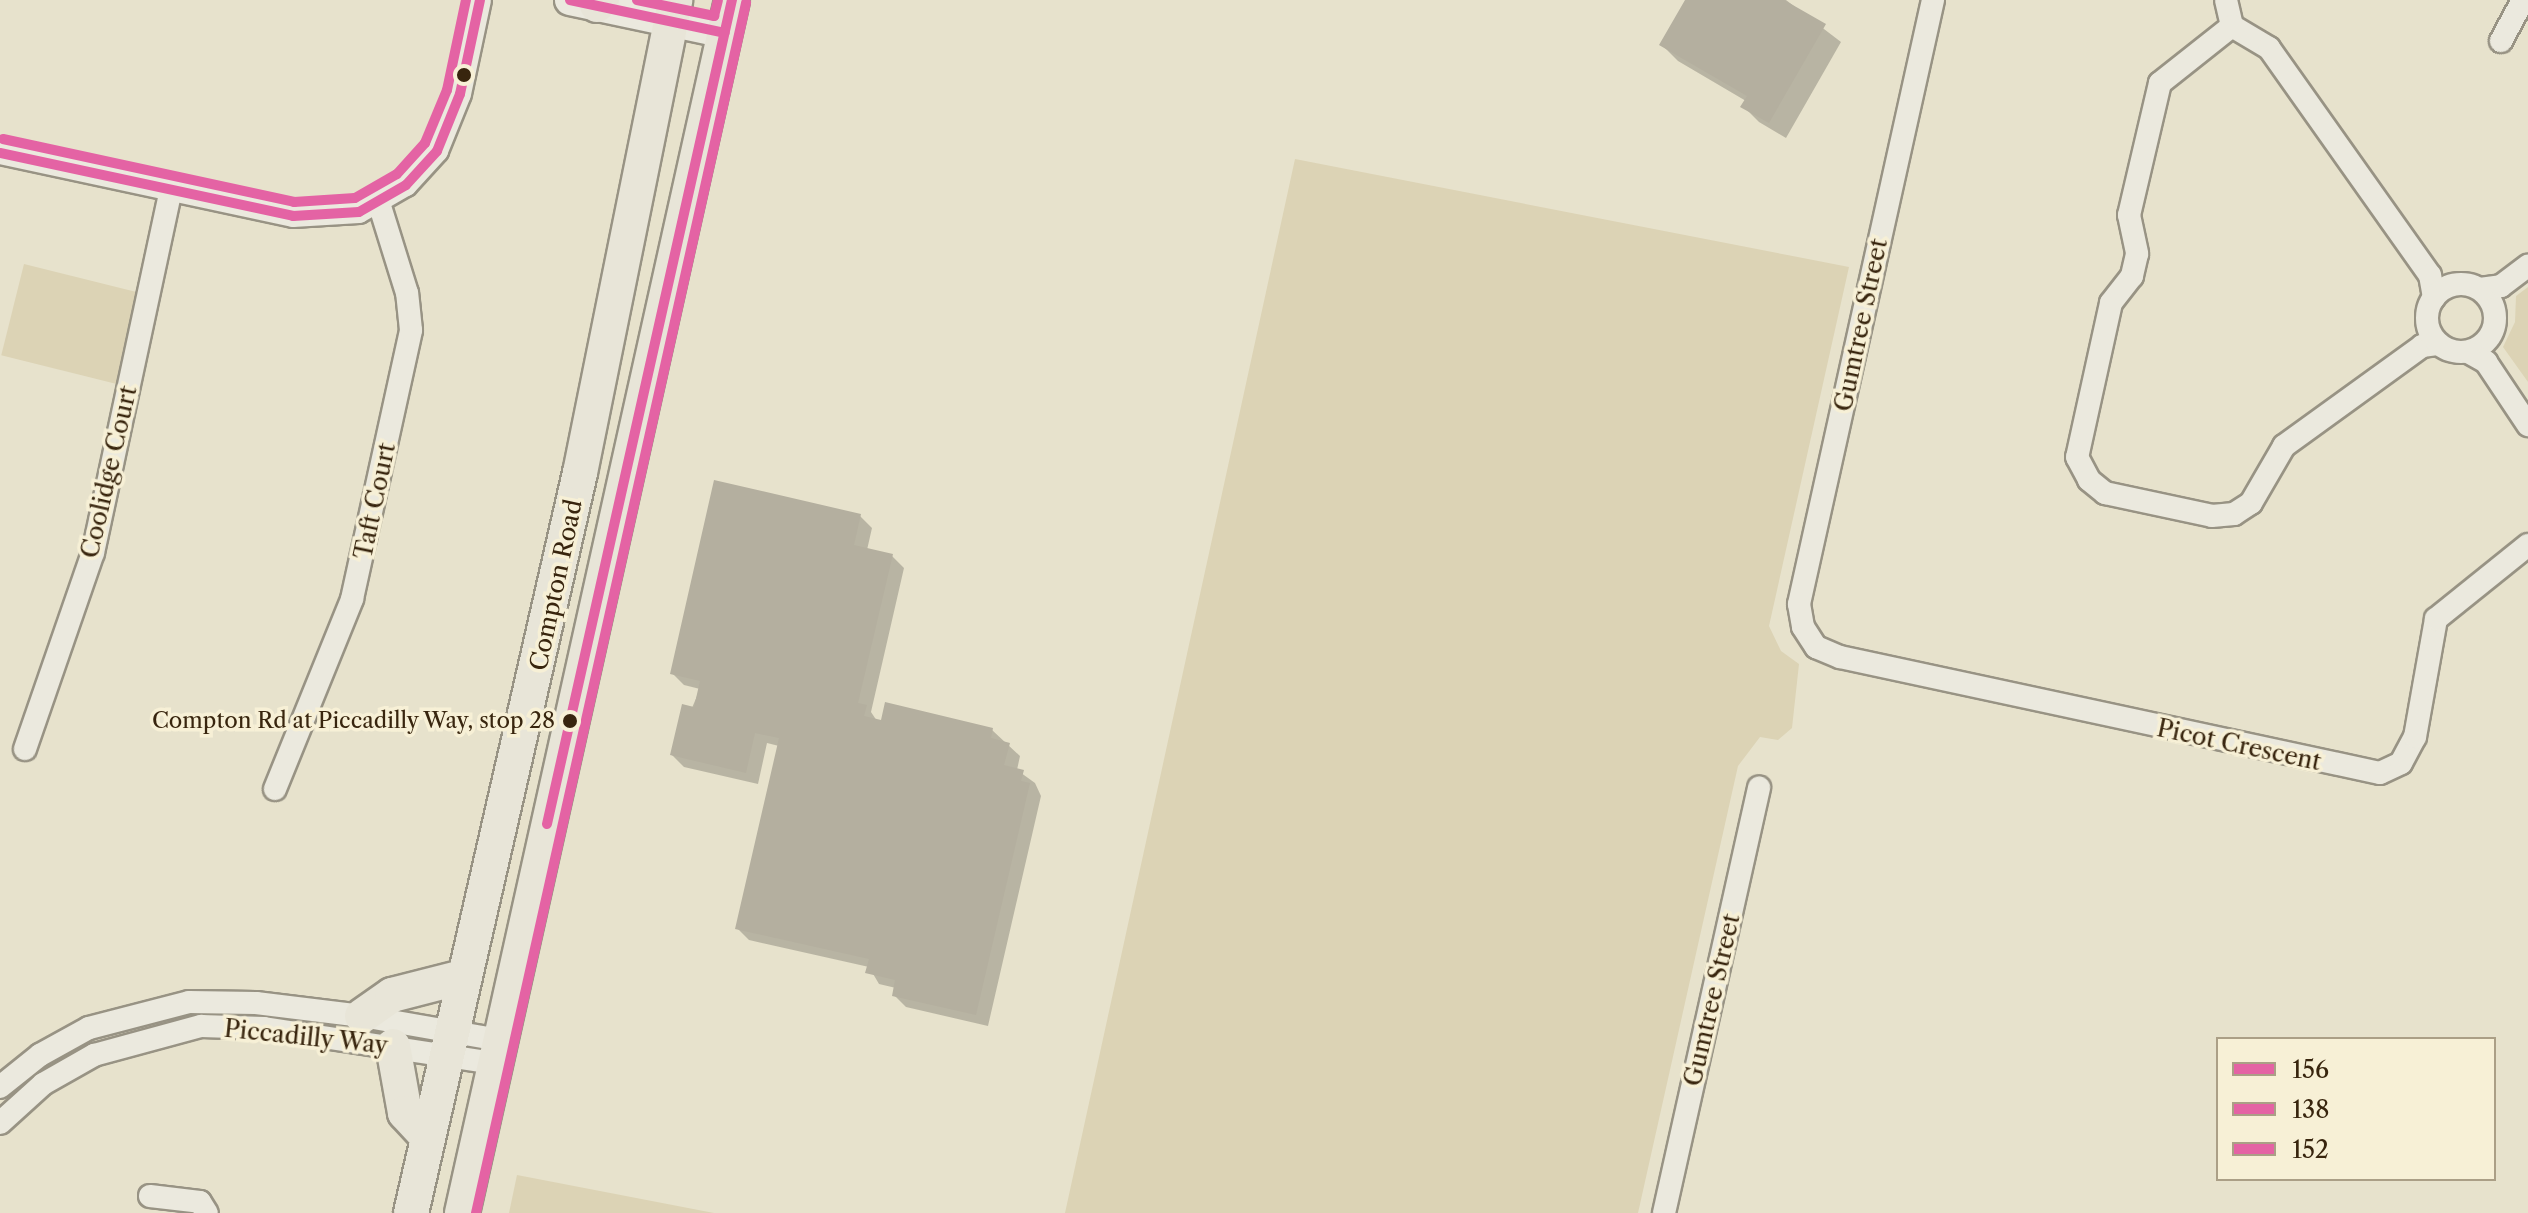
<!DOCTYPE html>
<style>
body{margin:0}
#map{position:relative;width:2528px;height:1213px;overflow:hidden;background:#e7e2cc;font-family:"Libre Caslon Text",serif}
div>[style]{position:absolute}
.green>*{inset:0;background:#dcd3b5;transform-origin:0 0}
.shadow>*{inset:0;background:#0003}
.building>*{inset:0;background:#b4af9f}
.roads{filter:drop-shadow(2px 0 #989384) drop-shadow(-2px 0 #989384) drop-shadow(0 2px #989384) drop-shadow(0 -2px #989384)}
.street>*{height:22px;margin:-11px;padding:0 11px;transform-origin:11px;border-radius:11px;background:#ebe9de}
.street>.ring{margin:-11px;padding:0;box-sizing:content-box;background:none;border:22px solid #ebe9de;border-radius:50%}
.secondary>*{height:30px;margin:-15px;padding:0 15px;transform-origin:15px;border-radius:15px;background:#ebe9de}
.primary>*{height:34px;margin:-17px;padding:0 17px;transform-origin:17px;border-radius:17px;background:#e8e5d8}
.bus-1>*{height:10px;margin:-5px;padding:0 5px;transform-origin:5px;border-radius:5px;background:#e463a4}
.bus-2>*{height:10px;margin:-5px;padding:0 5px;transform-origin:5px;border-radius:5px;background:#e463a4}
.bus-3>*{height:10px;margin:-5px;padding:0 5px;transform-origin:5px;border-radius:5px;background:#e463a4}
.dots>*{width:22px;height:22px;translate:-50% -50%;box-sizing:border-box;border:4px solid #f7f0d6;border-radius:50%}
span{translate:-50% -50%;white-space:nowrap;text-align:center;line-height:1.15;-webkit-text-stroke:7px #f7f0d6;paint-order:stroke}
.bus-label{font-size:22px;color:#38250e}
.right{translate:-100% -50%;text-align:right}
.street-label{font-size:24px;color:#38250e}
.legend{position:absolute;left:2216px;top:1037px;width:280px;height:144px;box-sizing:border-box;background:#f7f0d6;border:2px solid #ab9f86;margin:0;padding:10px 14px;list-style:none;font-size:24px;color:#38250e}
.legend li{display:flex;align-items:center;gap:16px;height:40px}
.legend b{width:40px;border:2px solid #ab9f86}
</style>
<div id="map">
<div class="green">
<i style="clip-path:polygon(1295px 159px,1849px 267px,1769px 626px,1781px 651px,1799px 664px,1792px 728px,1778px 740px,1760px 737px,1738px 766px,1638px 1213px,1065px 1213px)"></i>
<i style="left:24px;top:264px;width:121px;height:94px;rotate:14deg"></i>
<i style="clip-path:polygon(2528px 287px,2528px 382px,2503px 347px,2515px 322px,2516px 296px)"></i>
<i style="clip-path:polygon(517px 1175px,714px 1213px,509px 1213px)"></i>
</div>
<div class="shadow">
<i style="clip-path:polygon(1688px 0,1786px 0,1841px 42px,1786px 138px,1759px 122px,1743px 106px,1746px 101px,1678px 61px,1662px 45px)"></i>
<i style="clip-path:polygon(860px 516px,872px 528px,867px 550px,892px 556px,904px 568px,871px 712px,877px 721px,992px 730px,1020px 756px,1017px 770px,1035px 783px,1041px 796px,988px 1026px,906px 1007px,894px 995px,896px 988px,879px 984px,869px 967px,749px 940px,737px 928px,779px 746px,767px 743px,758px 784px,684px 767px,672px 755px,700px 689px,684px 685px,672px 673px)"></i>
</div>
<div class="building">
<i style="clip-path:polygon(1685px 0,1784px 0,1826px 24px,1769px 123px,1740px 107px,1747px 96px,1659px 45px)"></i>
<i style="clip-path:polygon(714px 480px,861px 514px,854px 545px,893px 554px,858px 703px,867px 705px,864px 716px,881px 720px,885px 702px,993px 728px,991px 738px,1010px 743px,1004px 765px,1024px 770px,1021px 781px,1030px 783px,976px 1015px,892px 996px,895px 980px,865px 973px,869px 959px,735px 929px,779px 738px,755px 733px,746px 773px,670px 755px,682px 704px,694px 707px,700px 681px,670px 674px)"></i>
</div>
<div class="roads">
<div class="street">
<i style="left:1933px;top:0;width:619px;rotate:102.51deg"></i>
<i style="left:1799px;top:604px;width:23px;rotate:80deg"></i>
<i style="left:1803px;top:627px;width:24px;rotate:57deg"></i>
<i style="left:1816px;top:647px;width:26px;rotate:23deg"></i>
<i style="left:1840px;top:657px;width:552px;rotate:12.12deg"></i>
<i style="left:2380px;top:773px;width:23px;rotate:-25deg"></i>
<i style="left:2401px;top:763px;width:30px;rotate:-62deg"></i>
<i style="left:2415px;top:737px;width:120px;rotate:-79.9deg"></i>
<i style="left:2436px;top:619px;width:118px;rotate:-38.8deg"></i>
<i style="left:2226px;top:0;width:27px;rotate:77deg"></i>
<i style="left:2232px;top:26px;width:43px;rotate:30.7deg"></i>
<i style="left:2269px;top:48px;width:278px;rotate:54.7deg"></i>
<i style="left:2430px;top:275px;width:23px;rotate:80deg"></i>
<i style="left:2232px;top:26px;width:92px;rotate:141.6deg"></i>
<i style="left:2160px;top:83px;width:136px;rotate:103.2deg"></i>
<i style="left:2129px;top:215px;width:40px;rotate:78deg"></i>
<i style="left:2137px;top:254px;width:23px;rotate:103deg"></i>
<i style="left:2132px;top:276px;width:34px;rotate:128deg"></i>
<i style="left:2111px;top:303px;width:158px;rotate:102.4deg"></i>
<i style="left:2077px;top:457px;width:26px;rotate:62deg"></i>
<i style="left:2089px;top:480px;width:21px;rotate:39deg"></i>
<i style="left:2105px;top:493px;width:109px;rotate:12.1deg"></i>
<i style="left:2212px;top:516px;width:22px;rotate:-5deg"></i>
<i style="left:2234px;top:514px;width:20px;rotate:-33deg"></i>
<i style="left:2251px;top:503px;width:66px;rotate:-59.9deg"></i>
<i style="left:2284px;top:446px;width:170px;rotate:-35.9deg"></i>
<i style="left:2422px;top:346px;width:17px;rotate:-7deg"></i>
<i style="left:2501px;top:41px;width:47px;rotate:-61.8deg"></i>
<i style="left:0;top:153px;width:300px;rotate:12.1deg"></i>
<i style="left:293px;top:216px;width:66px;rotate:-3.5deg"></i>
<i style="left:359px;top:212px;width:54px;rotate:-29.9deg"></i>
<i style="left:406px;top:185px;width:46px;rotate:-47.6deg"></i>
<i style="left:437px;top:151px;width:61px;rotate:-68deg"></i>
<i style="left:460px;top:94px;width:96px;rotate:-78deg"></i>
<i class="ring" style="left:2427px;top:284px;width:46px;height:46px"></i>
<i style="left:2480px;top:289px;width:21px;rotate:-8deg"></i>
<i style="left:2501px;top:286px;width:34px;rotate:-37deg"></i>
<i style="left:2468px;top:352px;width:21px;rotate:29deg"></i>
<i style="left:2486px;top:362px;width:76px;rotate:56.3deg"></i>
<i style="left:25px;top:749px;width:207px;rotate:-70.9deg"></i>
<i style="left:93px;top:553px;width:371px;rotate:-77.9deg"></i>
<i style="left:275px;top:789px;width:205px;rotate:-67.9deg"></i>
<i style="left:352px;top:599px;width:275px;rotate:-77.6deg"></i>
<i style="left:411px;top:330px;width:37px;rotate:-96deg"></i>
<i style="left:407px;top:293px;width:94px;rotate:-107.3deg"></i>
<i style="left:0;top:1087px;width:51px;rotate:-38.7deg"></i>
<i style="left:40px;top:1055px;width:56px;rotate:-28.9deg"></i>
<i style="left:89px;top:1028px;width:103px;rotate:-14.6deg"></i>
<i style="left:189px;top:1002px;width:67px;rotate:0.9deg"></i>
<i style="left:256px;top:1003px;width:107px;rotate:7deg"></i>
<i style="left:362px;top:1016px;width:139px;rotate:9.9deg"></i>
<i style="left:0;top:1123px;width:58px;rotate:-42.2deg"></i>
<i style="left:43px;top:1084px;width:59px;rotate:-29.6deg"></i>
<i style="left:94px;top:1055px;width:111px;rotate:-15.2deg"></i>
<i style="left:201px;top:1026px;width:63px;rotate:1.8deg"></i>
<i style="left:264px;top:1028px;width:233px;rotate:8.7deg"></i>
<i style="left:150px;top:1196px;width:50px;rotate:6.8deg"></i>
<i style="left:200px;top:1202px;width:13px;rotate:58deg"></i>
<i style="left:1664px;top:1213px;width:436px;rotate:-77.4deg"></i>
</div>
<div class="secondary">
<i style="left:570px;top:0;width:158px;rotate:12deg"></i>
</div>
<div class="primary">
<i style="left:597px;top:5px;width:7px;rotate:-45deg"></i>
<i style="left:362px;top:1016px;width:37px;rotate:-35deg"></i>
<i style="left:392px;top:995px;width:72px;rotate:-14.4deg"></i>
<i style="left:393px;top:1046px;width:68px;rotate:79.8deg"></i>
<i style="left:405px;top:1113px;width:33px;rotate:47deg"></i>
<i style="left:411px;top:1213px;width:759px;rotate:-77.14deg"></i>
<i style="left:580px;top:473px;width:482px;rotate:-78.6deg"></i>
<i style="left:462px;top:1213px;width:1243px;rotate:-77.45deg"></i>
</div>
</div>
<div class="bus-1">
<i style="left:570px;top:0;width:158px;rotate:12deg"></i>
<i style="left:0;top:153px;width:300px;rotate:12.1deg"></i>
<i style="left:293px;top:216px;width:66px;rotate:-3.5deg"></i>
<i style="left:359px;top:212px;width:54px;rotate:-29.9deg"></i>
<i style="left:406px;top:185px;width:46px;rotate:-47.6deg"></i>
<i style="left:437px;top:151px;width:61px;rotate:-68deg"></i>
<i style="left:460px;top:94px;width:96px;rotate:-78deg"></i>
<i style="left:547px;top:824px;width:845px;rotate:-77.35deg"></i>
</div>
<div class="bus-2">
<i style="left:476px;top:1213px;width:1240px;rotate:-77.42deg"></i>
</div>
<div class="bus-3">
<i style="left:637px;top:0;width:79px;rotate:11.7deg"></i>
<i style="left:714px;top:16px;width:16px;rotate:-76deg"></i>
<i style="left:3px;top:139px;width:298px;rotate:12.2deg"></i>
<i style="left:294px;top:202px;width:61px;rotate:-3.8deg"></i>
<i style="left:355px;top:198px;width:48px;rotate:-29.7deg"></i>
<i style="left:397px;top:174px;width:42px;rotate:-47.9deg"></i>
<i style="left:425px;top:143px;width:57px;rotate:-67.5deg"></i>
<i style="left:447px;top:90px;width:92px;rotate:-78.1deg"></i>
</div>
<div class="dots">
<i style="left:464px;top:75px;background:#38250e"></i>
<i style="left:570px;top:721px;background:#38250e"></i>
</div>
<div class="bus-label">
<span class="right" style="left:555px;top:721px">Compton Rd at Piccadilly Way, stop 28</span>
</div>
<div class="street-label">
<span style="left:1861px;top:325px;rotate:-78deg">Gumtree Street</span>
<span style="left:109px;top:472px;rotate:-77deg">Coolidge Court</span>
<span style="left:375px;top:501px;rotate:-78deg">Taft Court</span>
<span style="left:556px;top:585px;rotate:-78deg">Compton Road</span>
<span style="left:2239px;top:745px;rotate:12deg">Picot Crescent</span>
<span style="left:1712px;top:1000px;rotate:-77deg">Gumtree Street</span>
<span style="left:306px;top:1037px;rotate:6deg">Piccadilly Way</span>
</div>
<ul class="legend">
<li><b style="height:10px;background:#e463a4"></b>156</li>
<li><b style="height:10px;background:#e463a4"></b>138</li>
<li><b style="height:10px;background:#e463a4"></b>152</li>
</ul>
</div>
